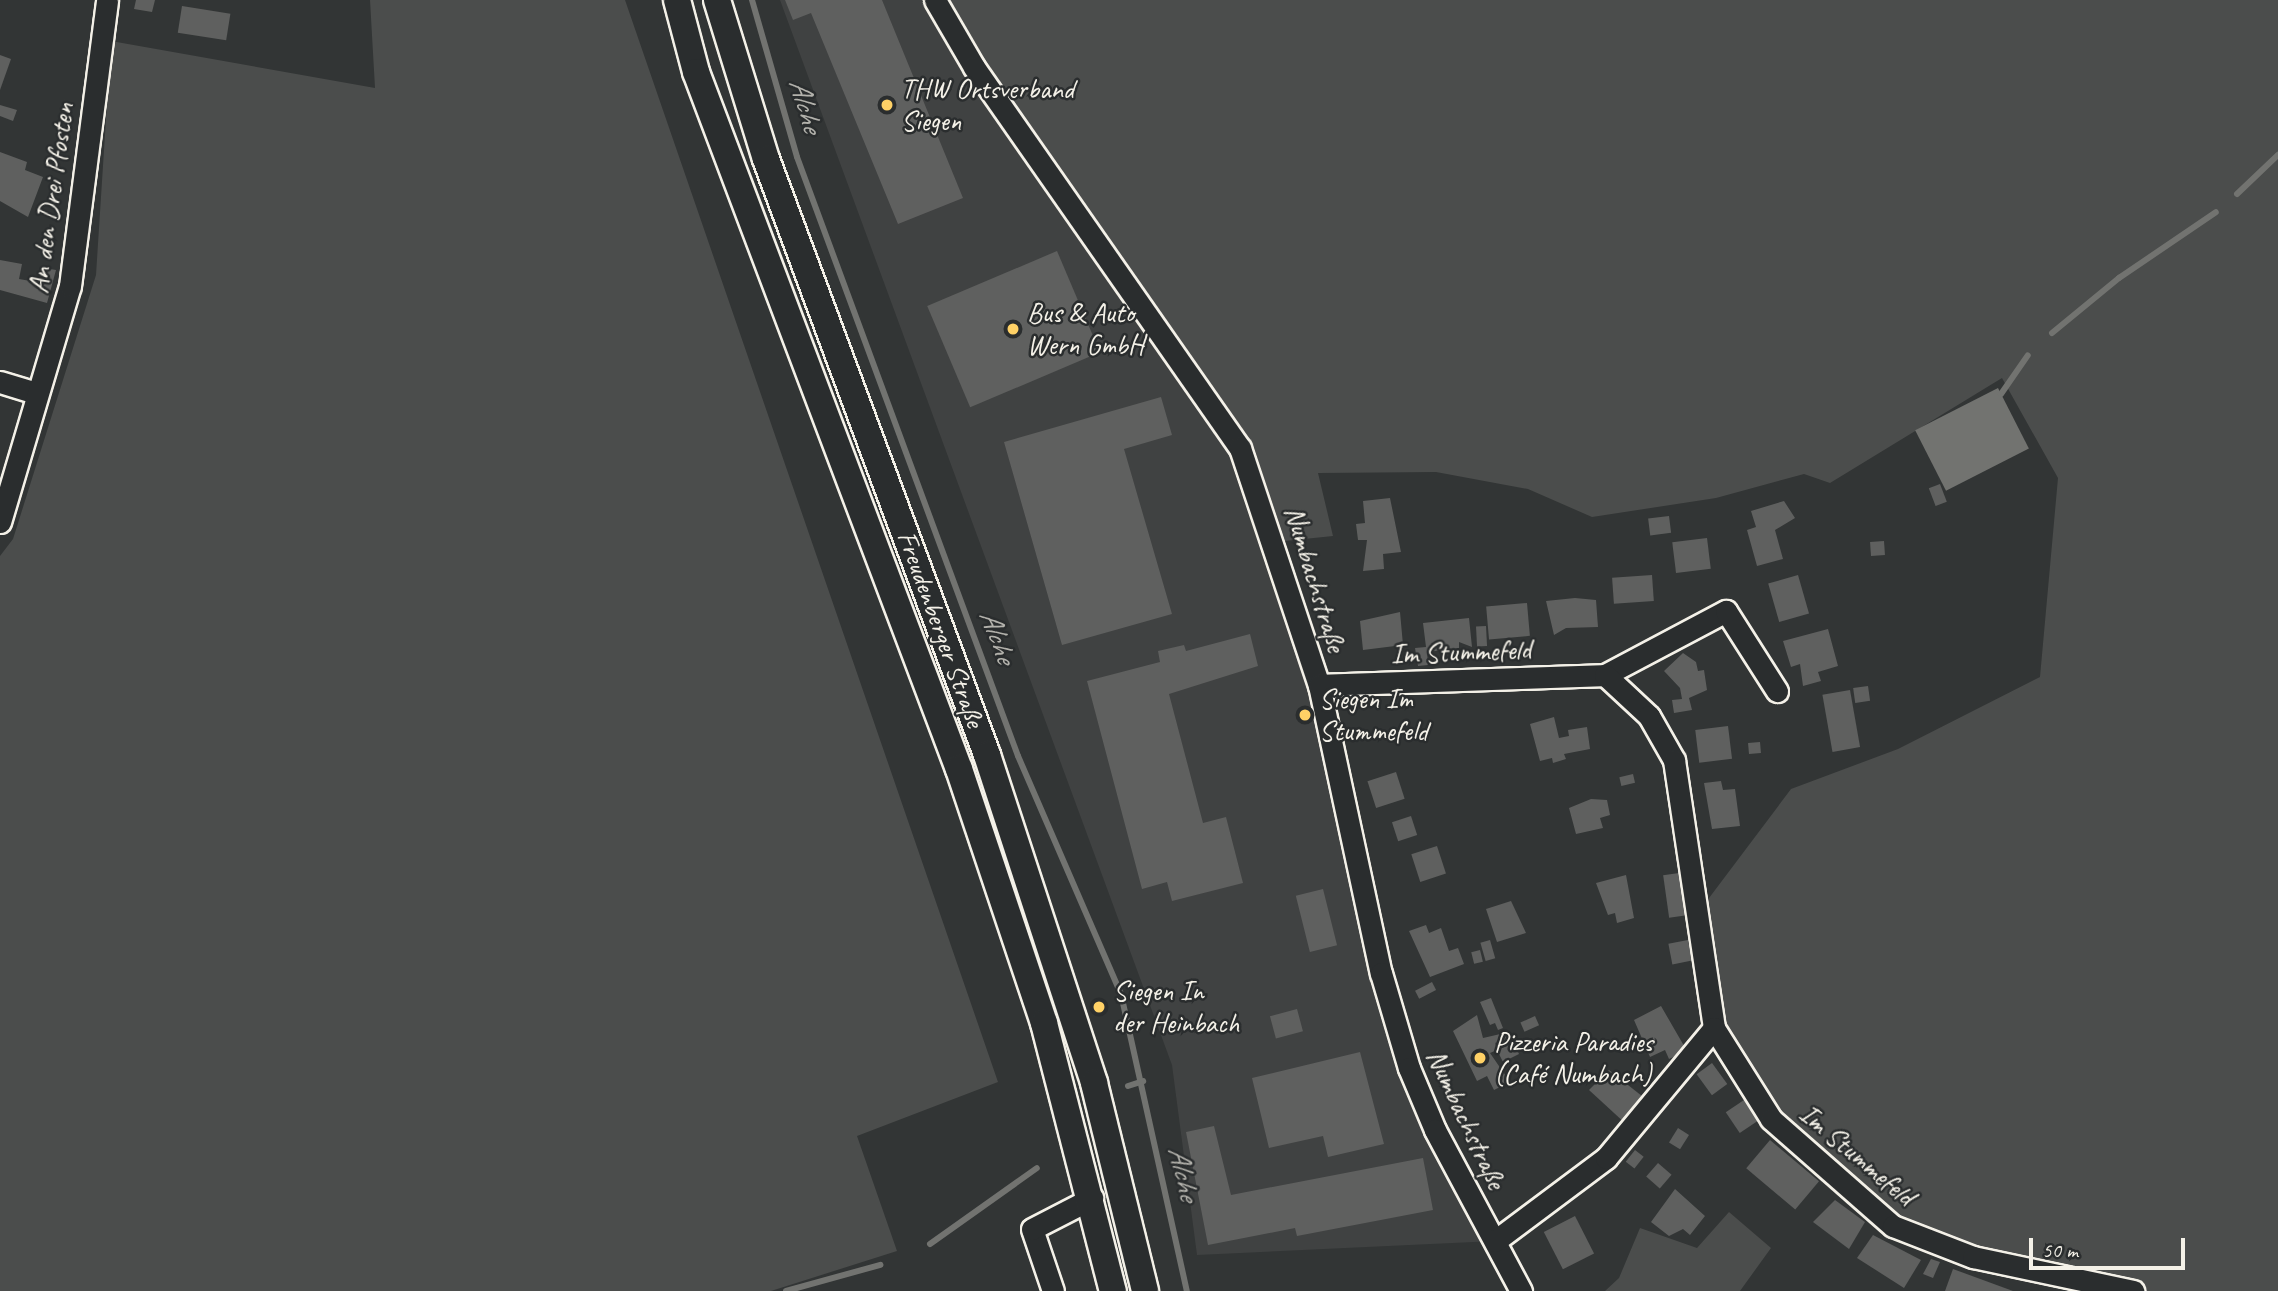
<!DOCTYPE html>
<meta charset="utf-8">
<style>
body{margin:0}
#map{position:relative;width:2278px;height:1291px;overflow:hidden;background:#323535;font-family:Caveat,sans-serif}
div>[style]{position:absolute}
.built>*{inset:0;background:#404242}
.green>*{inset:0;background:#4b4d4c}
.water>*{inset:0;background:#727370;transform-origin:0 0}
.stream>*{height:6px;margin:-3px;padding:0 3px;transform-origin:3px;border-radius:3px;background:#727370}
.building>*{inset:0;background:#5f605f;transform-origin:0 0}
.roads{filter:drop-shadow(2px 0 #f4f1e8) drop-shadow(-2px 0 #f4f1e8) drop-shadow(0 2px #f4f1e8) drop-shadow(0 -2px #f4f1e8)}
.minor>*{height:21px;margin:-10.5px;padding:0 10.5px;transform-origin:10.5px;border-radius:10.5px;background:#2a2d2e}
.major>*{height:26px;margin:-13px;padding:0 13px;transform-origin:13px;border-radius:13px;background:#2a2d2e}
.dots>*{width:19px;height:19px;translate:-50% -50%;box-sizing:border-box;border:4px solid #2a2d2e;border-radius:50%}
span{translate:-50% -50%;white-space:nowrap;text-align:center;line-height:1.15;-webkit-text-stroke:5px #2a2d2e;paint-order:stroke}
.poi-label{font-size:28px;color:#f4f1e8}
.left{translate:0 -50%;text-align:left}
.street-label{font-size:28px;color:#f4f1e8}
.water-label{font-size:30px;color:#b3b2ac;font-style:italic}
.scale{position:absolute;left:2029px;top:1238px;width:156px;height:32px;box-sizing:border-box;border:4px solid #f4f1e8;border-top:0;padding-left:9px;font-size:21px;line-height:24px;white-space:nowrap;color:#f4f1e8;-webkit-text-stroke:5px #2a2d2e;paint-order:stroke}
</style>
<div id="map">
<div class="built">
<i style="clip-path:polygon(780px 0,935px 0,1177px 351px,1262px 503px,1395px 1025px,1495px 1241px,1197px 1255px,1172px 1065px)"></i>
</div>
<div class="green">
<i style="clip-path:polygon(370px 0,625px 0,998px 1082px,857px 1136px,897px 1251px,771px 1291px,0 1291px,0 556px,13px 539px,96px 275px,111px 41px,375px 88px)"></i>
<i style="clip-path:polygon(935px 0,2278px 0,2278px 1291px,2133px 1291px,1893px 1226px,1771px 1119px,1714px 1028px,1700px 910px,1791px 789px,1898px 749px,2040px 677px,2058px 478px,2002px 378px,1830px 483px,1804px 474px,1716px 498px,1592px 517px,1528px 489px,1436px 472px,1318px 473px,1333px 536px,1275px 542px,1240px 448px)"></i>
<i style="clip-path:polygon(1729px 1212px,1771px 1248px,1740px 1291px,1605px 1291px,1619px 1278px,1640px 1228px,1697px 1248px)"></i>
</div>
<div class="water">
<i style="left:1998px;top:388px;width:68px;height:93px;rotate:63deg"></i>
</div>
<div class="stream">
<i style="left:752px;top:0;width:163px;rotate:74deg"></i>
<i style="left:797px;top:157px;width:638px;rotate:69.75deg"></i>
<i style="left:1018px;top:756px;width:259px;rotate:66.6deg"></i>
<i style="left:1121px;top:994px;width:304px;rotate:77.5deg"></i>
<i style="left:2237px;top:194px;width:57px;rotate:-43.6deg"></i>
<i style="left:2052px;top:333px;width:87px;rotate:-39.4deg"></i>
<i style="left:2119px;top:278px;width:117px;rotate:-34.2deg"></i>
<i style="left:2001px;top:394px;width:47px;rotate:-55.3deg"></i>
<i style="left:1128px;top:1086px;width:16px;rotate:-18deg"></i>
<i style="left:930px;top:1244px;width:131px;rotate:-35.4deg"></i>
<i style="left:786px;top:1291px;width:98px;rotate:-15.5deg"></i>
</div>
<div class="building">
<i style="clip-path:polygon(136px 0,155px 0,152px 12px,134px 9px)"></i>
<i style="clip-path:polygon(785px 0,882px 0,963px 198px,898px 224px,811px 13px,793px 20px)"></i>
<i style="left:182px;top:6px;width:49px;height:27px;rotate:9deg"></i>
<i style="clip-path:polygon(0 55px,11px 59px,0 90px)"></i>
<i style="clip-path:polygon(0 105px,17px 110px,13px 121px,0 116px)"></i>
<i style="clip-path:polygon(0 152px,27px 162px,25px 170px,43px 177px,28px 217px,0 201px)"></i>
<i style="left:1057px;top:251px;width:110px;height:141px;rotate:67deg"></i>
<i style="clip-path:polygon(0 260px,22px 264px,19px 279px,42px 283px,44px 268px,56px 270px,47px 303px,0 290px)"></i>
<i style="clip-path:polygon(1161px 397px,1172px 435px,1124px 449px,1172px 614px,1062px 645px,1004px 442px)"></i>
<i style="left:1940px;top:484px;width:19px;height:12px;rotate:69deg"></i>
<i style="clip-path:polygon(1390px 498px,1401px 552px,1383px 554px,1384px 569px,1363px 571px,1367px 540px,1358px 540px,1356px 524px,1365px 523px,1363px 501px)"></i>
<i style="clip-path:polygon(1784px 501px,1795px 518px,1775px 530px,1783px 559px,1757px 566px,1747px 530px,1756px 527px,1751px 511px)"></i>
<i style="left:1669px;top:516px;width:17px;height:21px;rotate:83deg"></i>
<i style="left:1707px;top:538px;width:31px;height:35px;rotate:83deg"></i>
<i style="left:1884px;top:541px;width:14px;height:14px;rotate:86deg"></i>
<i style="left:1652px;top:575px;width:26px;height:40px;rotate:86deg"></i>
<i style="left:1798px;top:575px;width:40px;height:31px;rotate:74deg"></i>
<i style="clip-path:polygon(1575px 598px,1596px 600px,1598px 627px,1566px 628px,1554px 635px,1546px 601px)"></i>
<i style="left:1527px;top:603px;width:33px;height:41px;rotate:85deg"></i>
<i style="clip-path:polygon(1400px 612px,1403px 645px,1363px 650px,1360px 621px)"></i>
<i style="clip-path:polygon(1469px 618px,1472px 647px,1459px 642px,1459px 648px,1427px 652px,1428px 665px,1418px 666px,1415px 648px,1426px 647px,1423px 623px)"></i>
<i style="left:1486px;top:626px;width:20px;height:10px;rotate:87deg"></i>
<i style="clip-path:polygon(1828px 629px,1838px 666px,1818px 672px,1821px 681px,1803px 686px,1800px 664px,1791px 667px,1783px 641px)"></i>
<i style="clip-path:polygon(1250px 634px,1258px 666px,1169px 694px,1203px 823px,1226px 817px,1243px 883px,1172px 901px,1167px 882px,1142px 889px,1087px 681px,1160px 662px,1158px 651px,1184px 645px,1186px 651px)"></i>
<i style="clip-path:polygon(1683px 653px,1696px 662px,1698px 671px,1704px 670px,1707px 690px,1689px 698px,1692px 710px,1674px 713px,1672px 700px,1682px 699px,1680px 688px,1664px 671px)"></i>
<i style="left:1868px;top:686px;width:15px;height:15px;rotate:82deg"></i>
<i style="left:1850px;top:690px;width:58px;height:28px;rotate:80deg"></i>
<i style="clip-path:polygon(1554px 717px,1559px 738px,1569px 736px,1568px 730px,1587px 727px,1590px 749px,1564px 754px,1566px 759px,1553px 763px,1552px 758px,1540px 761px,1530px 724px)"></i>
<i style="left:1728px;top:726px;width:33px;height:33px;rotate:83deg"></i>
<i style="left:1760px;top:742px;width:11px;height:12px;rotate:85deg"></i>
<i style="left:1396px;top:772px;width:28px;height:30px;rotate:72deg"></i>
<i style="left:1633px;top:774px;width:9px;height:14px;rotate:77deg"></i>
<i style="clip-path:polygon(1721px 781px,1723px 790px,1735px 789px,1740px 826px,1712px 829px,1704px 783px)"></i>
<i style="clip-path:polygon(1591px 799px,1607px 800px,1610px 815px,1600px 818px,1603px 828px,1576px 834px,1569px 808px)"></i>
<i style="left:1411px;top:816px;width:20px;height:20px;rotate:72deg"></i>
<i style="left:1437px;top:846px;width:29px;height:27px;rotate:72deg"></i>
<i style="left:1679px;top:873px;width:43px;height:16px;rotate:82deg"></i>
<i style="clip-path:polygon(1626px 875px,1634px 918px,1617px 923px,1615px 913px,1608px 915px,1596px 883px)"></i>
<i style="left:1323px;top:889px;width:58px;height:28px;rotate:76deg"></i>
<i style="clip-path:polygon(1511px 901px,1526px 933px,1497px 942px,1486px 909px)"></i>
<i style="clip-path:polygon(1426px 925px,1429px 933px,1441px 928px,1449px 951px,1458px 948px,1464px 964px,1430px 977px,1409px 931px)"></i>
<i style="left:1490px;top:940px;width:19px;height:10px;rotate:74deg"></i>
<i style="left:1688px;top:940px;width:21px;height:20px;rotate:79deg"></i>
<i style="left:1480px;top:950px;width:12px;height:9px;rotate:76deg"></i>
<i style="left:1432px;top:982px;width:9px;height:19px;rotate:63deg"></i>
<i style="clip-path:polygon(1491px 998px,1503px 1028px,1498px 1030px,1495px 1023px,1490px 1025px,1480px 1002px)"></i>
<i style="clip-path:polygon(1661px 1006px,1687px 1051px,1669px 1059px,1665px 1050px,1650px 1057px,1634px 1020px)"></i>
<i style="left:1297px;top:1009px;width:23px;height:28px;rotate:75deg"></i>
<i style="clip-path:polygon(1477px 1015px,1483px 1038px,1509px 1032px,1519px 1054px,1503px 1062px,1497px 1050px,1490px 1053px,1510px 1082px,1494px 1090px,1487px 1076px,1477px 1081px,1453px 1031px)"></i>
<i style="left:1535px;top:1016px;width:10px;height:16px;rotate:66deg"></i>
<i style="clip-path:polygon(1360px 1052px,1384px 1144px,1328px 1157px,1323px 1136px,1269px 1148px,1252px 1078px)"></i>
<i style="left:1712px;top:1063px;width:26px;height:19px;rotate:54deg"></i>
<i style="clip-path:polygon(1609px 1070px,1647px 1100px,1626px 1124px,1589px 1090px)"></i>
<i style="left:1744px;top:1100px;width:25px;height:22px;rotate:56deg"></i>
<i style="clip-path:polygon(1214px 1126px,1231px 1195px,1423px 1158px,1433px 1210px,1297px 1236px,1295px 1228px,1208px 1245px,1186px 1132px)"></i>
<i style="left:1678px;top:1128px;width:13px;height:17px;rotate:32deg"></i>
<i style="left:1770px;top:1140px;width:64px;height:37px;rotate:40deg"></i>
<i style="left:1635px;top:1150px;width:11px;height:15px;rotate:38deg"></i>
<i style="left:1658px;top:1163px;width:18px;height:18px;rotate:41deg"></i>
<i style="clip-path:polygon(1675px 1189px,1705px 1216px,1690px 1235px,1683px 1229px,1669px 1236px,1651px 1222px)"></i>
<i style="clip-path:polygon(1835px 1200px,1865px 1222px,1849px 1249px,1813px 1222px)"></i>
<i style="left:1575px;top:1216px;width:42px;height:35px;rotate:63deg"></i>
<i style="clip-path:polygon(1873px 1235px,1921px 1260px,1904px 1288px,1857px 1258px)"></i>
<i style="clip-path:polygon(1931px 1259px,1940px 1262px,1933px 1278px,1923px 1274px)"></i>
<i style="clip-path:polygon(1953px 1269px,2013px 1291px,1945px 1291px)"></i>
</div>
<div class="roads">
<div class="minor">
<i style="left:935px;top:0;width:78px;rotate:59.8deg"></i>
<i style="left:974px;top:67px;width:465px;rotate:55.1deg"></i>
<i style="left:1240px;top:448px;width:250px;rotate:71.6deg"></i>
<i style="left:1319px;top:685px;width:295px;rotate:77.9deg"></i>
<i style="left:1381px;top:973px;width:99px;rotate:73.6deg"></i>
<i style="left:1409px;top:1068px;width:67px;rotate:67.2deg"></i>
<i style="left:1435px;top:1130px;width:183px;rotate:61.9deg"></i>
<i style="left:0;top:382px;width:39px;rotate:17deg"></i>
<i style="left:0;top:522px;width:246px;rotate:-73.5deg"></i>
<i style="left:70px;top:286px;width:288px;rotate:-82.6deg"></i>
<i style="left:1605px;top:675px;width:137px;rotate:-27.9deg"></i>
<i style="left:1726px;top:611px;width:95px;rotate:57.5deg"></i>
<i style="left:1319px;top:685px;width:286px;rotate:-2deg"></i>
<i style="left:1605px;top:675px;width:60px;rotate:43deg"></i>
<i style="left:1649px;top:716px;width:51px;rotate:60.4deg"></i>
<i style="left:1674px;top:760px;width:271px;rotate:81.5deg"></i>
<i style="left:1714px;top:1028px;width:107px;rotate:57.9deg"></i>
<i style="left:1771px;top:1119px;width:162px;rotate:41.3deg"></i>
<i style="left:1893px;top:1226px;width:86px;rotate:21.2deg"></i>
<i style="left:1973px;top:1257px;width:164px;rotate:12deg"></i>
<i style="left:1495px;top:1241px;width:139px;rotate:-36.8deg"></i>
<i style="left:1606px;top:1158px;width:169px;rotate:-50.3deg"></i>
<i style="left:1053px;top:1291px;width:65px;rotate:-108.7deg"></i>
<i style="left:1032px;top:1229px;width:68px;rotate:-27.3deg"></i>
</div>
<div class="major">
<i style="left:677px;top:0;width:74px;rotate:75.2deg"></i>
<i style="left:696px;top:72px;width:745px;rotate:69.33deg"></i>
<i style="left:959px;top:769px;width:268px;rotate:71.5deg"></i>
<i style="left:1044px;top:1023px;width:277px;rotate:75.6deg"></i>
<i style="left:717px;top:0;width:166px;rotate:72.9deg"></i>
<i style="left:766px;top:159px;width:636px;rotate:69.65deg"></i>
<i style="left:987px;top:755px;width:345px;rotate:71.9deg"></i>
<i style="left:1094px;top:1083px;width:214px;rotate:76.2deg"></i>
</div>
</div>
<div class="dots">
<i style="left:887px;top:105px;background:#ffd166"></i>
<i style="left:1013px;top:329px;background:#ffd166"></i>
<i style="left:1305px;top:715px;background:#ffd166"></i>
<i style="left:1099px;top:1007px;background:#ffd166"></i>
<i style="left:1480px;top:1058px;background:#ffd166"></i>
</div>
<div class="poi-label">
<span class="left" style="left:901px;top:105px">THW Ortsverband<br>Siegen</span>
<span class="left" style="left:1027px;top:329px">Bus &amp; Auto<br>Wern GmbH</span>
<span class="left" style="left:1319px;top:715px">Siegen Im<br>Stummefeld</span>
<span class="left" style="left:1113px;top:1007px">Siegen In<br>der Heinbach</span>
<span class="left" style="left:1494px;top:1058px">Pizzeria Paradies<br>(Café Numbach)</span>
</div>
<div class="street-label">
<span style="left:51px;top:198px;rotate:-82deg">An den Drei Pfosten</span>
<span style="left:1315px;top:579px;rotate:73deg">Numbachstraße</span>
<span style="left:941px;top:629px;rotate:70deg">Freudenberger Straße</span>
<span style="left:1461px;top:652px;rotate:-2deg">Im Stummefeld</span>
<span style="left:1466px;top:1119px;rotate:65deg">Numbachstraße</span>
<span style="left:1857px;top:1155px;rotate:40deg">Im Stummefeld</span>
</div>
<div class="water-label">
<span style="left:806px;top:105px;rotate:74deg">Alche</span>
<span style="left:998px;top:636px;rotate:70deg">Alche</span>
<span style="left:1184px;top:1173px;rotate:77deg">Alche</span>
</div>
<div class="scale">50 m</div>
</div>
